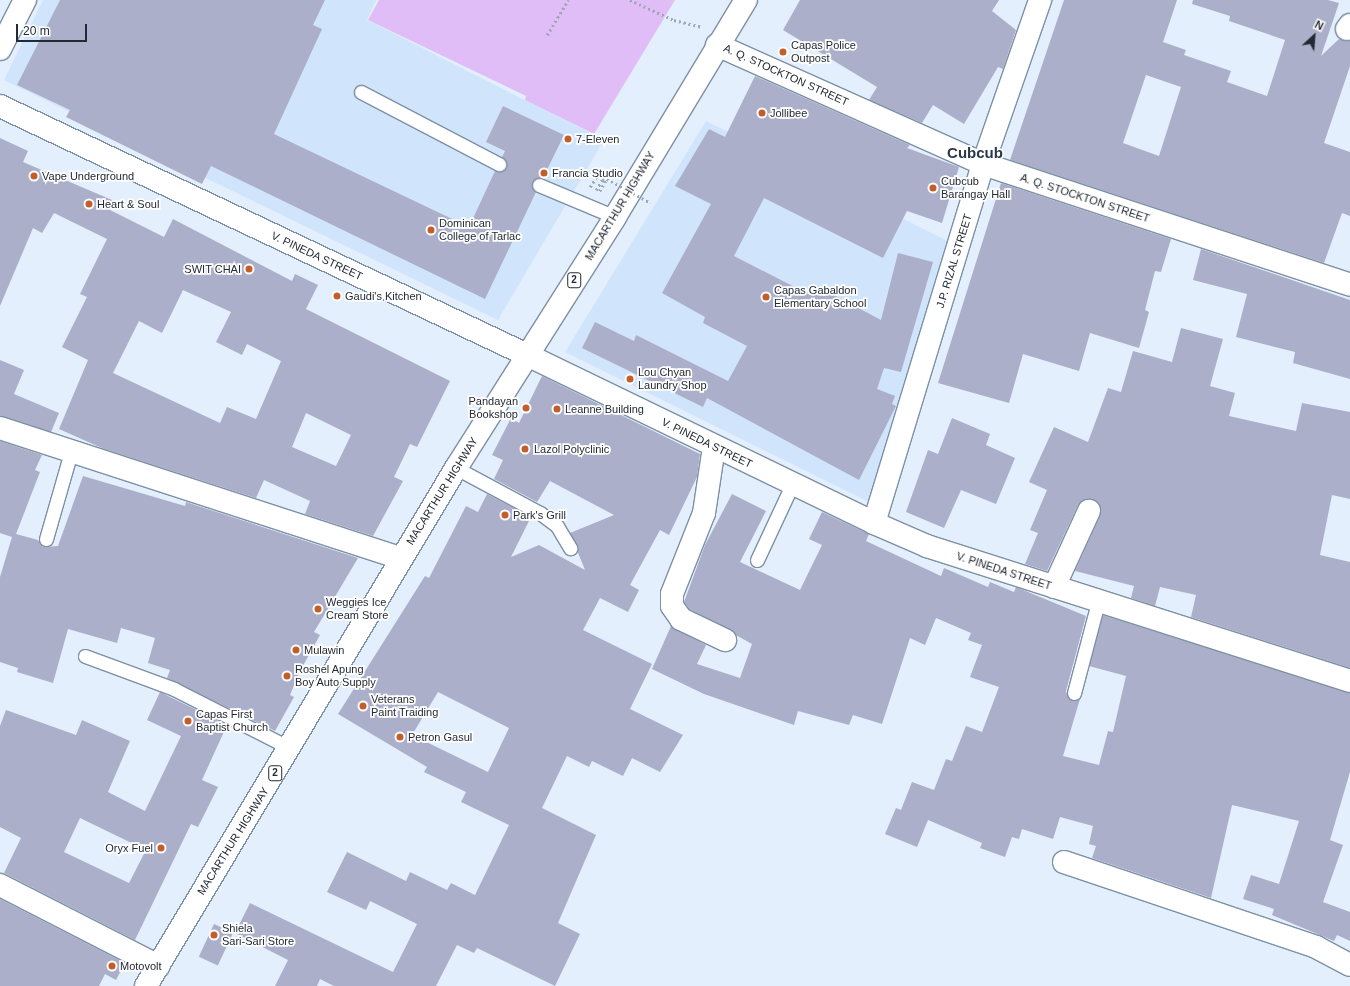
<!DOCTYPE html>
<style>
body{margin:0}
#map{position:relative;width:1350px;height:986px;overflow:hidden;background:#e3effd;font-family:Arial,sans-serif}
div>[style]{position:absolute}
.built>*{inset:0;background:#d0e5fb}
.green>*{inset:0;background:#e0bdf7}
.building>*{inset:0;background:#acafc9;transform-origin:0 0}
.path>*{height:2.5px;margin-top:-1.25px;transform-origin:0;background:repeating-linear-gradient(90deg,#9da8b4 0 2px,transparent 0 5px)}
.roads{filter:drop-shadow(1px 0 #7d90a5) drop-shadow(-1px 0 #7d90a5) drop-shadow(0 1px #7d90a5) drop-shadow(0 -1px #7d90a5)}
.lane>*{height:13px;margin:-6.5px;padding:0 6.5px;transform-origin:6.5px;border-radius:6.5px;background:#fff}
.street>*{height:22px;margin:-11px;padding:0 11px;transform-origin:11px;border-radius:11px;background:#fff}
.secondary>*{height:22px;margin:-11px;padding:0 11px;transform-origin:11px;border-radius:11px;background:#fff}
.primary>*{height:22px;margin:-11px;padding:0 11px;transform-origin:11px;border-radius:11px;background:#fff}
.highway>*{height:22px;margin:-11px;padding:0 11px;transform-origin:11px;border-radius:11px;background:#fff}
.path-bridge>*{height:2.5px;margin-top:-1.25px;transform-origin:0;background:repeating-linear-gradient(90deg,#9da8b4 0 2px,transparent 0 5px)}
.dots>*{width:11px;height:11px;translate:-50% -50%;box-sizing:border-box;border:2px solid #fff;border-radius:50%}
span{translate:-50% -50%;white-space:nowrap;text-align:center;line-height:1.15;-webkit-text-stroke:3.5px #fff;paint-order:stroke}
.shield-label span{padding:1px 3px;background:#fff;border:1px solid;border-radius:3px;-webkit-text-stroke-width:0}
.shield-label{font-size:10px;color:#232a33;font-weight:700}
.poi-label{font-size:11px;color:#232a33}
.left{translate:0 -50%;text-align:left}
.right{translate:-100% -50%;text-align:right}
.street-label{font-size:11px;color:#232a33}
.district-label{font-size:15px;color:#28394a;font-weight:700}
.north{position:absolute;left:1294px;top:16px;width:40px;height:40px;-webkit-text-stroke:3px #fff;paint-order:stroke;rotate:26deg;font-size:11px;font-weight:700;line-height:16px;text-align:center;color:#232a33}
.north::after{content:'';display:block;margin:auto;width:14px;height:18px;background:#232a33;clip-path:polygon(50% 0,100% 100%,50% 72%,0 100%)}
.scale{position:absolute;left:16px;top:24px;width:71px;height:18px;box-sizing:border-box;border:2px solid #232a33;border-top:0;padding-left:5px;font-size:12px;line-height:14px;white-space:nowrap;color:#232a33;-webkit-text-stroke:3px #fff;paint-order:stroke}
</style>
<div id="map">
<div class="built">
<i style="clip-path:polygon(43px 0,376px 0,367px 20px,604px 140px,498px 320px,4px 80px)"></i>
<i style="clip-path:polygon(706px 121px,950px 242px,873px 504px,565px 352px)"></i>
</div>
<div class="green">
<i style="clip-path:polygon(379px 0,675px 0,594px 134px,525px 100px,526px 96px,368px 20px)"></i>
</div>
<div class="building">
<i style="clip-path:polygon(60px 0,325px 0,313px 25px,322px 29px,274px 134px,469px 227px,495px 171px,506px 167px,502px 157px,505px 151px,486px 142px,503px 106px,564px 135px,543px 178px,532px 182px,536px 192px,485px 299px,211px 166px,202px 184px,66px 117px,70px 110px,17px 85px)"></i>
<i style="clip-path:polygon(800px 0,999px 0,992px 11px,1016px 30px,1003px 69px,998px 67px,964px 124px,933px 105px,922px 123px,869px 100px,877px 87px,783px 30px)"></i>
<i style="clip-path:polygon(evenodd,1064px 0,1177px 0,1163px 42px,1186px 50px,1184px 55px,1231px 71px,1227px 82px,1267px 96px,1285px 40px,1229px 21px,1230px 16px,1192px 4px,1193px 0,1328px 0,1339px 3px,1321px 56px,1339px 39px,1350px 41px,1350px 66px,1324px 143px,1350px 152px,1350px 216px,1342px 213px,1324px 263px,1010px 160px,1064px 0,1146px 75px,1181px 87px,1159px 156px,1123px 143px,1146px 75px)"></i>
<i style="clip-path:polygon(755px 76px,910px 145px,907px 148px,959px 167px,942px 223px,907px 211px,883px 258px,764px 198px,734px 256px,810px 295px,815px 285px,881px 320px,898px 253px,933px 262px,901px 372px,884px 368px,877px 389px,895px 396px,892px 404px,896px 406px,859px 480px,707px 398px,703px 407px,582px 348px,595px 322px,634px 341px,636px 335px,728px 381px,747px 346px,703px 323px,705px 317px,662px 293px,711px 204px,675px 186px,709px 129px,725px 137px)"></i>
<i style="clip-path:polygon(evenodd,0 138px,28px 151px,23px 162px,112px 200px,108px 209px,164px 237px,173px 219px,292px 281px,295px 274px,318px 285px,306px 309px,450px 381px,417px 447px,410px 444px,394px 477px,403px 481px,373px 536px,305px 514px,310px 501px,264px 480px,256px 498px,104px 449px,59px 429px,88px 360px,62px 347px,87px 297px,80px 294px,107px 239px,54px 213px,42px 233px,33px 228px,0 306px,0 138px,183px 290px,231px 312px,216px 342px,242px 355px,247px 344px,281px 361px,256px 419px,227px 407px,220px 423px,113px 373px,139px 321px,162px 333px,183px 290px,0 138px,306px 413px,351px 435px,336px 466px,292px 447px,306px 413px)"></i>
<i style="clip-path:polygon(1001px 183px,1171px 239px,1161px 272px,1155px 271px,1145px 310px,1149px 312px,1139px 348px,1090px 333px,1079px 371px,1023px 354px,1009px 403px,938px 383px)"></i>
<i style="clip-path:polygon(1201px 249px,1350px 300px,1350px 379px,1293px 363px,1295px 352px,1236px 337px,1247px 294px,1193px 280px)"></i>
<i style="clip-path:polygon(1181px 328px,1223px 339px,1210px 386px,1235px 393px,1229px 416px,1296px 431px,1302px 403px,1350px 412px,1350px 499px,1332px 495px,1320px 555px,1350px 562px,1350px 668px,1191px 617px,1196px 595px,1160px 587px,1155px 606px,1131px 598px,1134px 586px,1075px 571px,1100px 516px,1099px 504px,1094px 500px,1082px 501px,1078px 505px,1047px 571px,1025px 564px,1038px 533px,1030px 530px,1047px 490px,1029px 482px,1054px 427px,1088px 442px,1108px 388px,1121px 392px,1133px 351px,1172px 362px)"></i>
<i style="clip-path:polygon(0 360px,24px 370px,14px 394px,59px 413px,51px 432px,0 416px)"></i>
<i style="clip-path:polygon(evenodd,542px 376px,700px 454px,697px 477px,669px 535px,660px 530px,630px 585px,639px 590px,628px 612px,600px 598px,583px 630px,652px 664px,630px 709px,683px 735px,660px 772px,632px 758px,623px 776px,592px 761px,589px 767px,567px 756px,542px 808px,596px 835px,558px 923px,580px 934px,555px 986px,477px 948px,474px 953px,457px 945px,436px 986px,334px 986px,320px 979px,317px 986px,275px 986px,288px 960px,235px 933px,250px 903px,393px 972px,417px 924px,370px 901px,366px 910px,327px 892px,347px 852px,406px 881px,410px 872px,447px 890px,451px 883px,475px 895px,509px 825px,461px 802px,466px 792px,424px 772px,427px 767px,338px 714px,425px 576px,429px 578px,466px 506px,478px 512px,487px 494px,531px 517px,511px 557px,539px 545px,585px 570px,570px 533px,614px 515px,550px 481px,537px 502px,494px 479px,503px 460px,492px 455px,511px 418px,519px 423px,542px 376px,438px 692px,509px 728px,488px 772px,412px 735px,438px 692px)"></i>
<i style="clip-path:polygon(952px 418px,990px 434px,986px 445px,1015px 458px,996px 504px,961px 490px,944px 528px,906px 512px,928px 450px,938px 454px)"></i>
<i style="clip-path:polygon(0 441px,42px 455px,35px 470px,40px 472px,16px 534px,38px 540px,43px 547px,58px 546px,83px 476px,185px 506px,186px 502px,358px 558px,314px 632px,320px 635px,300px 671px,290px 695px,294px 697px,275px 731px,167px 678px,170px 670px,148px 663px,155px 638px,121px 628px,117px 643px,68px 629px,53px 683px,17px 672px,18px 668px,0 662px,0 577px,12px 537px,0 533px)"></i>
<i style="clip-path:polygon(732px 494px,766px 511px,740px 562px,800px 590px,822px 545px,809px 539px,822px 512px,869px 534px,866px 541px,941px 576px,944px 568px,988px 587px,990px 582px,1014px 592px,1016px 587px,1086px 616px,1066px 691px,1069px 699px,1080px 699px,1063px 756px,1099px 765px,1108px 731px,1113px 732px,1126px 676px,1089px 666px,1103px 615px,1350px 693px,1350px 772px,1330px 840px,1343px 845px,1323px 902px,1350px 912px,1350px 941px,1337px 935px,1334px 941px,1272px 915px,1274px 909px,1243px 899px,1251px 875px,1279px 884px,1299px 821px,1232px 805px,1211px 898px,1092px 858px,1096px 846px,1089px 844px,1093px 826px,1060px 817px,1053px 839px,1022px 829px,1019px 839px,1012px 837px,1005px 857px,980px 848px,982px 843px,928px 820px,917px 847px,885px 834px,896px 808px,901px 810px,912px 782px,934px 790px,946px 759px,952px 761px,966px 726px,982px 732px,999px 687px,970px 677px,982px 645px,968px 640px,971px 633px,936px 618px,925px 645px,910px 638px,882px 724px,853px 715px,849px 725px,798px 711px,794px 725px,704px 694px,652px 669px,671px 626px,706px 645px,697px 664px,740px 678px,752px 644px,689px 609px,684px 602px,705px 545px)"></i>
<i style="clip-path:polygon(evenodd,160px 692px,227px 725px,202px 780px,218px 787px,198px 827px,191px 824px,135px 940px,4px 873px,21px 838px,0 827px,0 726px,6px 710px,76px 735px,82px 720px,130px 741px,108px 792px,145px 811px,181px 736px,147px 720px,160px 692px,80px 818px,146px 850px,129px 883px,64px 852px,80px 818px)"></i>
<i style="clip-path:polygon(0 899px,125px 963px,116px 980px,105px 974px,99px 986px,0 986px)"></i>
<i style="left:214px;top:924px;width:21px;height:36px;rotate:25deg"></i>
</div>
<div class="path">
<i style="left:630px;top:0;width:48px;rotate:24.4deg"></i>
<i style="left:674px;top:20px;width:29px;rotate:14deg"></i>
<i style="left:547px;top:35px;width:41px;rotate:-59deg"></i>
<i style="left:590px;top:187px;width:15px;rotate:-58deg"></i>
<i style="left:596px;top:190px;width:12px;rotate:-59deg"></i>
<i style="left:602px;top:180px;width:4px;rotate:14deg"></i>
<i style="left:606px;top:181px;width:12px;rotate:121deg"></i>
</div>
<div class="roads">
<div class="lane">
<i style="left:361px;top:92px;width:156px;rotate:27.6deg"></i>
<i style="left:539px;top:185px;width:82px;rotate:22.8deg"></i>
<i style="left:456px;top:468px;width:95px;rotate:28.2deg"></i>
<i style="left:540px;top:513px;width:21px;rotate:37deg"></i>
<i style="left:557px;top:526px;width:26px;rotate:59deg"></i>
<i style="left:46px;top:539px;width:91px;rotate:-74deg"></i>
<i style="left:757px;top:560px;width:83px;rotate:-65deg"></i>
<i style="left:85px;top:656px;width:95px;rotate:20.3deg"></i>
<i style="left:174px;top:689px;width:130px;rotate:27deg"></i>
<i style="left:1074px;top:693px;width:94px;rotate:-75.2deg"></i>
</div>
<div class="street">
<i style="left:1347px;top:29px;width:5px;rotate:-53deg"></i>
<i style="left:717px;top:45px;width:291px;rotate:24.1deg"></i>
<i style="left:983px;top:164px;width:386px;rotate:18.2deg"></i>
<i style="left:0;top:428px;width:421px;rotate:18deg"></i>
<i style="left:714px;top:447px;width:67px;rotate:98.6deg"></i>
<i style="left:704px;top:513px;width:87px;rotate:111.6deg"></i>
<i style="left:672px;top:594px;width:12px;rotate:90deg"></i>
<i style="left:672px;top:606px;width:16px;rotate:55deg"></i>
<i style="left:681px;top:619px;width:49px;rotate:25.5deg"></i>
<i style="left:874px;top:523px;width:375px;rotate:-73.1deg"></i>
<i style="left:983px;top:164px;width:174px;rotate:-70.8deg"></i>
<i style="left:1054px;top:587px;width:84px;rotate:-65.3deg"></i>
<i style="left:1064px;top:862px;width:266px;rotate:18.6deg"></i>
<i style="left:1316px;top:947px;width:38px;rotate:28deg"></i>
<i style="left:0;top:885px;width:178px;rotate:27.1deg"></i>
</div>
<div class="secondary">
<i style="left:527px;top:355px;width:386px;rotate:25.8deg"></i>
<i style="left:874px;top:523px;width:58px;rotate:23.5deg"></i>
<i style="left:927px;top:546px;width:444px;rotate:17.7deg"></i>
</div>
<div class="primary">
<i style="left:0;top:49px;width:55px;rotate:-63deg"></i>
<i style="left:0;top:106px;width:583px;rotate:25.29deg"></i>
</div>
<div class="highway">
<i style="left:146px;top:986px;width:604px;rotate:-59.1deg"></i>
<i style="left:456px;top:468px;width:297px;rotate:-57.6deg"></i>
<i style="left:615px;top:217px;width:253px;rotate:-58.9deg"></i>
</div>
</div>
<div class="path-bridge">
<i style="left:598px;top:174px;width:60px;rotate:28.7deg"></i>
</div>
<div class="dots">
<i style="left:783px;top:52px;background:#c35e2b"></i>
<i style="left:762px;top:113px;background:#c35e2b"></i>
<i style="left:568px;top:139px;background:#c35e2b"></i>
<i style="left:544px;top:173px;background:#c35e2b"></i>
<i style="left:34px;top:176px;background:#c35e2b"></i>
<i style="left:933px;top:188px;background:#c35e2b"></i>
<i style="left:89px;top:204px;background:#c35e2b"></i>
<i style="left:431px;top:230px;background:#c35e2b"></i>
<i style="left:249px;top:269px;background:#c35e2b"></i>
<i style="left:337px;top:296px;background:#c35e2b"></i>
<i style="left:766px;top:297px;background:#c35e2b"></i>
<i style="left:630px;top:379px;background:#c35e2b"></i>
<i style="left:526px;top:408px;background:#c35e2b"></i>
<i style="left:557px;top:409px;background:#c35e2b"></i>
<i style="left:525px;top:449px;background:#c35e2b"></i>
<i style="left:505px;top:515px;background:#c35e2b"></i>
<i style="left:318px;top:609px;background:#c35e2b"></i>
<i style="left:296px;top:650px;background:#c35e2b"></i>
<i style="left:287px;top:676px;background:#c35e2b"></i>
<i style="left:363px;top:706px;background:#c35e2b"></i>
<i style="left:188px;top:721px;background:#c35e2b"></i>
<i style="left:400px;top:737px;background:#c35e2b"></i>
<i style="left:161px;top:848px;background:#c35e2b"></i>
<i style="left:214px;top:935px;background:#c35e2b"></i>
<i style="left:112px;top:966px;background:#c35e2b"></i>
</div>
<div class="shield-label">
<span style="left:574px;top:280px">2</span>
<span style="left:275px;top:773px">2</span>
</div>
<div class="poi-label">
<span class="left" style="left:791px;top:52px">Capas Police<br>Outpost</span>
<span class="left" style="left:770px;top:113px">Jollibee</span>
<span class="left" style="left:576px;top:139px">7-Eleven</span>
<span class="left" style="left:552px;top:173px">Francia Studio</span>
<span class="left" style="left:42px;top:176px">Vape Underground</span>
<span class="left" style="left:941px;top:188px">Cubcub<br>Barangay Hall</span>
<span class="left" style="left:97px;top:204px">Heart &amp; Soul</span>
<span class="left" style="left:439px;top:230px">Dominican<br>College of Tarlac</span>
<span class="right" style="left:241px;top:269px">SWIT CHAI</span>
<span class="left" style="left:774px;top:297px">Capas Gabaldon<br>Elementary School</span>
<span class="left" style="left:345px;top:296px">Gaudi's Kitchen</span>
<span class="left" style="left:638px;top:379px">Lou Chyan<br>Laundry Shop</span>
<span class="right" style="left:518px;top:408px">Pandayan<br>Bookshop</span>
<span class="left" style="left:565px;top:409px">Leanne Building</span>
<span class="left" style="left:534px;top:449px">Lazol Polyclinic</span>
<span class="left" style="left:513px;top:515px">Park's Grill</span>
<span class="left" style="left:326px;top:609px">Weggies Ice<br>Cream Store</span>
<span class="left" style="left:304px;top:650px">Mulawin</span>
<span class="left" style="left:295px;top:676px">Roshel Apung<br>Boy Auto Supply</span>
<span class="left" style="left:371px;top:706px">Veterans<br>Paint Traiding</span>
<span class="left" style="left:196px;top:721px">Capas First<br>Baptist Church</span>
<span class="left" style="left:408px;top:737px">Petron Gasul</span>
<span class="right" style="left:153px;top:848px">Oryx Fuel</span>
<span class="left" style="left:222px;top:935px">Shiela<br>Sari-Sari Store</span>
<span class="left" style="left:120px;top:966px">Motovolt</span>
</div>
<div class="street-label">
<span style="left:786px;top:75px;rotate:24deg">A. Q. STOCKTON STREET</span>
<span style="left:1085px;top:198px;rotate:18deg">A. Q. STOCKTON STREET</span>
<span style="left:620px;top:206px;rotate:-59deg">MACARTHUR HIGHWAY</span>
<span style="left:317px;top:256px;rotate:25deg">V. PINEDA STREET</span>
<span style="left:954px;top:261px;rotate:-73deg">J.P. RIZAL STREET</span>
<span style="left:707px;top:443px;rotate:26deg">V. PINEDA STREET</span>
<span style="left:442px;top:491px;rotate:-58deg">MACARTHUR HIGHWAY</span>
<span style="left:1004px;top:571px;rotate:18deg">V. PINEDA STREET</span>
<span style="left:233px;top:841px;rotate:-58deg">MACARTHUR HIGHWAY</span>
</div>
<div class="district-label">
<span style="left:975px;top:153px">Cubcub</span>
</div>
<div class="north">N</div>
<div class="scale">20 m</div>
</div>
